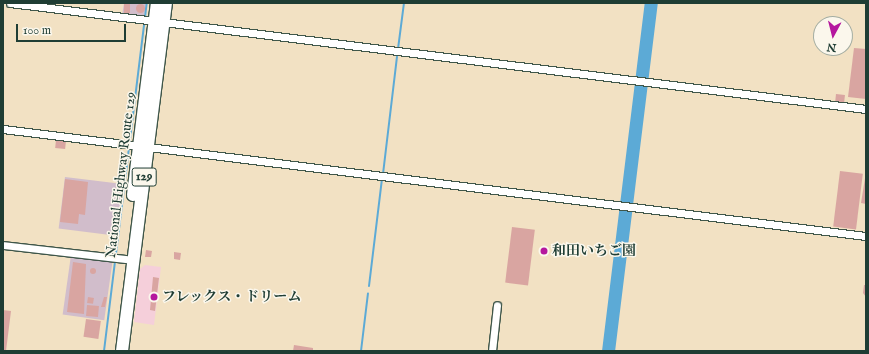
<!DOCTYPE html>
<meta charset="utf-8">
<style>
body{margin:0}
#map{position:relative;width:869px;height:354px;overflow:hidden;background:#f2e1c3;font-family:"IM FELL English","Noto Serif JP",serif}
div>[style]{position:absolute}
.built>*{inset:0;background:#f5cfda}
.industrial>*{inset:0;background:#d1bdcb;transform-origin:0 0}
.stream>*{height:2px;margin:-1px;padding:0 1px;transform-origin:1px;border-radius:1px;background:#5caad6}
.river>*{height:13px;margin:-6.5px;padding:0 6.5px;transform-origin:6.5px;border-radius:6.5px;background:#5caad6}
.building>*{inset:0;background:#d9a5a1;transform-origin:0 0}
.round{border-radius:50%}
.roads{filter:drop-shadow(1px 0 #3f5649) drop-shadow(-1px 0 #3f5649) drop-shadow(0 1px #3f5649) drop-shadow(0 -1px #3f5649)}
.minor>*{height:7px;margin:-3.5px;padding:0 3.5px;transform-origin:3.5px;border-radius:3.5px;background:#fff}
.trunk>*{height:12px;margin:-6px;padding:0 6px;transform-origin:6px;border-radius:6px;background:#fff}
.dots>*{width:11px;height:11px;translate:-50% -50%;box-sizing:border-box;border:2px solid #fbf7ec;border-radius:50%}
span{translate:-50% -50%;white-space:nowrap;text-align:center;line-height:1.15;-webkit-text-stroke:3px #fbf7ec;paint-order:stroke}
.shield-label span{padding:1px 3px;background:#fbf7ec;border:1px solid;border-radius:3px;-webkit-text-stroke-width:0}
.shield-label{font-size:13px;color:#1f3d34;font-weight:700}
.street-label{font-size:14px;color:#1f3d34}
.poi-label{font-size:14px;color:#1f3d34;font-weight:700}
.left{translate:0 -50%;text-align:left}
.frame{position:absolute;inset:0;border:4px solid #1f3d34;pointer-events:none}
.north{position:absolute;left:813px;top:16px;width:40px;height:40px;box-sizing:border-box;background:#fbf7ec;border:1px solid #a3ada2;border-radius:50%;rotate:187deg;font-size:11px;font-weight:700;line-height:16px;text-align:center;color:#1f3d34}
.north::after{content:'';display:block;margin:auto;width:14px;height:18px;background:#b5179e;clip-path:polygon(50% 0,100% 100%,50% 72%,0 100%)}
.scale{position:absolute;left:16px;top:24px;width:110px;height:18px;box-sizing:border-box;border:2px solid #1f3d34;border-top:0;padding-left:5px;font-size:12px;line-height:14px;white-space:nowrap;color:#1f3d34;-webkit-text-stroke:3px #fbf7ec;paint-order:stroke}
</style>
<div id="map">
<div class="built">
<i style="clip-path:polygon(145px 265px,161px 267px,154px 325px,134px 322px,140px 269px)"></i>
</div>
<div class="industrial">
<i style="clip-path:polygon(124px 3px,146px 3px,144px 18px,122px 16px)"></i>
<i style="left:65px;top:177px;width:58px;height:52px;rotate:7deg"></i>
<i style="left:71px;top:255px;width:42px;height:60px;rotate:8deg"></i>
</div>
<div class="stream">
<i style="left:398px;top:49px;width:46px;rotate:-82.6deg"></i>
<i style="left:383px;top:174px;width:118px;rotate:-83.2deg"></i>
<i style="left:369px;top:286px;width:109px;rotate:-83.1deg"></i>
<i style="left:104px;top:351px;width:351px;rotate:-83deg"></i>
<i style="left:361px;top:351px;width:58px;rotate:-83.1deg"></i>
</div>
<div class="river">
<i style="left:608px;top:351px;width:351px;rotate:-83deg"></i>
</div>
<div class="building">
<i style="left:124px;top:3px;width:6px;height:10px"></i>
<i class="round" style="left:135.5px;top:3.5px;width:9px;height:9px"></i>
<i style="clip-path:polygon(854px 48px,866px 49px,866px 99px,848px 97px)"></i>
<i style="left:836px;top:94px;width:9px;height:8px;rotate:6deg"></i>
<i style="left:56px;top:140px;width:10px;height:8px;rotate:6deg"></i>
<i style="left:840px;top:171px;width:23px;height:56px;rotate:7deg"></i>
<i style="clip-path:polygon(866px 172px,866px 204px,861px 203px)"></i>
<i style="clip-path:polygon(65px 179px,88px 182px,85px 215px,79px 214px,78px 224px,60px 222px)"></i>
<i style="left:512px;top:227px;width:23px;height:56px;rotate:7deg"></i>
<i style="clip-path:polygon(146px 250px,152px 251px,151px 257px,145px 257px)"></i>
<i style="clip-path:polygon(174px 252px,181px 253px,180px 260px,174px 259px)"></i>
<i style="clip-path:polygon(73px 262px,86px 264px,84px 314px,67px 312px)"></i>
<i class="round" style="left:90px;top:268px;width:6px;height:6px"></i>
<i style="clip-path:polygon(153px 277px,159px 278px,155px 311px,150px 310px)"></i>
<i style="clip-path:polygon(864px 285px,866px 285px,866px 297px,863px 293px)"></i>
<i style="left:88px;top:297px;width:6px;height:6px;rotate:9deg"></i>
<i style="clip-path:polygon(104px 297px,107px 297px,105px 307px,101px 307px)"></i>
<i style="left:87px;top:305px;width:12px;height:11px;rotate:5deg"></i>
<i style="clip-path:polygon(3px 310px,11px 311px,6px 351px,3px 351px)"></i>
<i style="left:86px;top:319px;width:15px;height:18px;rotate:8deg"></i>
<i style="clip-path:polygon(294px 345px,313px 348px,313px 351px,293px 351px)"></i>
</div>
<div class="roads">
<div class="minor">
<i style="left:10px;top:3px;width:863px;rotate:7.06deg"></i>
<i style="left:3px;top:129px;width:870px;rotate:7.07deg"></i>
<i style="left:3px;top:245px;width:124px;rotate:6.5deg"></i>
<i style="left:492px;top:351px;width:46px;rotate:-83.8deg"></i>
</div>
<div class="trunk">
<i style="left:133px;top:195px;width:193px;rotate:-82.9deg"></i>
<i style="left:122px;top:351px;width:351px;rotate:-82.8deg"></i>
</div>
</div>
<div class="dots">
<i style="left:544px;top:251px;background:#b5179e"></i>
<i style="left:154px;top:297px;background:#b5179e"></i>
</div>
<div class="shield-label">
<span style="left:144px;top:177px">129</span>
</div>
<div class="street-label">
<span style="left:121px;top:175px;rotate:-83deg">National Highway Route 129</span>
</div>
<div class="poi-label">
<span class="left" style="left:552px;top:251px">和田いちご園</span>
<span class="left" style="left:162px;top:297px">フレックス・ドリーム</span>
</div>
<div class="frame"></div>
<div class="north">N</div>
<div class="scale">100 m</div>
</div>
